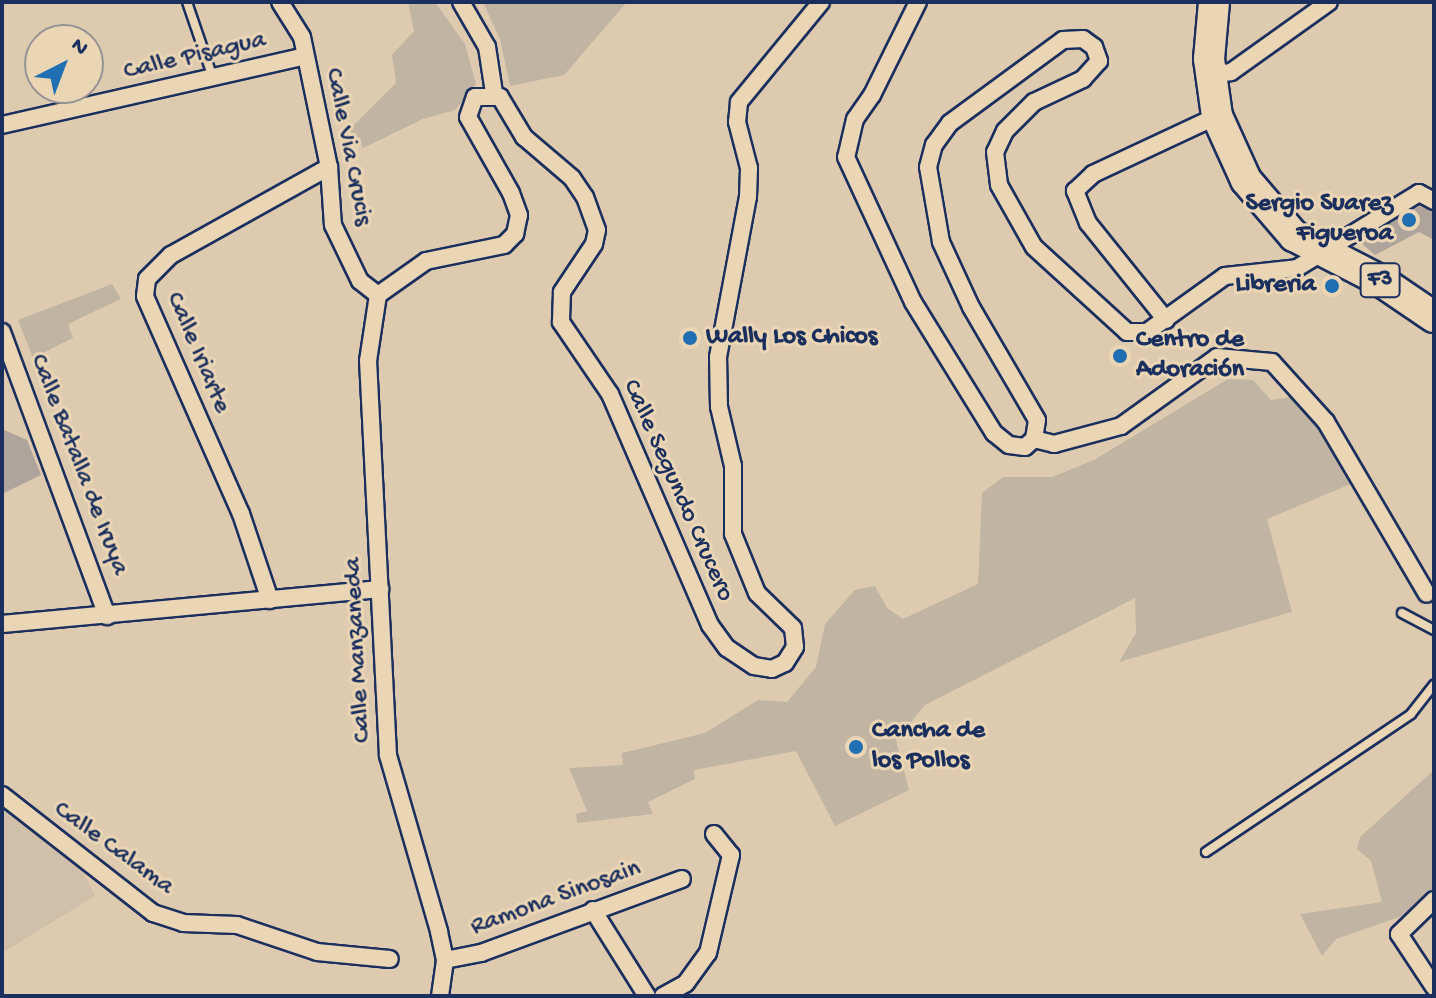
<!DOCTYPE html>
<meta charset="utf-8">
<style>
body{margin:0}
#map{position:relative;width:1436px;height:998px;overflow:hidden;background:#decbaf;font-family:"Gochi Hand",sans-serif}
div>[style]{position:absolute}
.built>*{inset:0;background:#d0bfa9}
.green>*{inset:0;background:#c1b4a3}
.building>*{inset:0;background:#aea49b}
.roads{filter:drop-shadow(2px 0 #1b2f5e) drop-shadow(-2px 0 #1b2f5e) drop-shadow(0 2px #1b2f5e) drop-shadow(0 -2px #1b2f5e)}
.lane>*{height:8px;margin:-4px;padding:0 4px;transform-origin:4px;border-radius:4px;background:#ead5b4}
.street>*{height:16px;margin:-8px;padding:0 8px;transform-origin:8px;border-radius:8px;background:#ead5b4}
.highway>*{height:30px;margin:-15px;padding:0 15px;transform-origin:15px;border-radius:15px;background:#ead5b4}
.dots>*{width:22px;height:22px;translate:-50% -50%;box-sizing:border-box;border:4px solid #ead5b4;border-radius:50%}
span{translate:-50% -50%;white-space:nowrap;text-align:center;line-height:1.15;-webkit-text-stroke:6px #ead5b4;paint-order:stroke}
.shield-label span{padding:2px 6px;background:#ead5b4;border:2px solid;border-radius:6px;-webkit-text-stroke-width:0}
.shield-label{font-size:24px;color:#1b2f5e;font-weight:700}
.street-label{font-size:26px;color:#1b2f5e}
.poi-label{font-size:26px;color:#1b2f5e;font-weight:700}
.right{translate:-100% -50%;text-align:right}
.left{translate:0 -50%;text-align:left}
.frame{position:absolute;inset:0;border:4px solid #1b2f5e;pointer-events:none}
.north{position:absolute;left:24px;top:24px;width:80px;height:80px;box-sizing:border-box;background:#ead5b4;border:2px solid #979392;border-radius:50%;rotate:42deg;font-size:22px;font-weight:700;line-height:32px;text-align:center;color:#1b2f5e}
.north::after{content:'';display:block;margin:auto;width:28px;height:36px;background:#1f6fb2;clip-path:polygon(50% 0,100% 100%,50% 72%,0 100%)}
</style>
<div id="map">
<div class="built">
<i style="clip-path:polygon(2px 807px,81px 868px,95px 896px,2px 953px)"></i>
</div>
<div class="green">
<i style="clip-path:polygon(408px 2px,435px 2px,465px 44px,476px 84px,455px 110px,423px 119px,363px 148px,349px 130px,396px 83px,392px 55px,414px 31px)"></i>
<i style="clip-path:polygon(483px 2px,627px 2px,564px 75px,510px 86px,500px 39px)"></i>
<i style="clip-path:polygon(112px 284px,121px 299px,68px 324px,73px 338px,33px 358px,18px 320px)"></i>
<i style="clip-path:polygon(1228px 379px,1253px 380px,1271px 400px,1298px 396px,1353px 483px,1267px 519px,1292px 612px,1119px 662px,1136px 633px,1135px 598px,925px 705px,896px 740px,909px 790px,835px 826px,796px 751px,694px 770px,695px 779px,648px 802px,653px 814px,577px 823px,576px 814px,587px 811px,569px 768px,623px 765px,622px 753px,705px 733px,758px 700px,787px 702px,816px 667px,825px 624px,855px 590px,875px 586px,887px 608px,903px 619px,978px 584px,982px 493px,1003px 477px,1052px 477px,1094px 460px)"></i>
<i style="clip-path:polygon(1434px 770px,1434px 905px,1336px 939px,1322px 956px,1300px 914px,1382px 902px,1371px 861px,1357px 849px,1360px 837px)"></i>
</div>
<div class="building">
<i style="clip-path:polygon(1419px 206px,1434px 212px,1434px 240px,1419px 232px,1375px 255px,1360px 242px)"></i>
<i style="clip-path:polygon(2px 429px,27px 440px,41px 475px,2px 494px)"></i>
</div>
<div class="roads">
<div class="lane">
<i style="left:187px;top:2px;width:80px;rotate:71.1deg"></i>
<i style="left:1402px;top:613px;width:36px;rotate:28deg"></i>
<i style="left:1206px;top:852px;width:247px;rotate:-33.9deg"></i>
<i style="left:1411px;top:714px;width:37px;rotate:-52deg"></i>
</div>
<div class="street">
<i style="left:280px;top:2px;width:41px;rotate:57.8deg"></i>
<i style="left:302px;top:37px;width:133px;rotate:78.3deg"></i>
<i style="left:329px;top:167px;width:58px;rotate:86.1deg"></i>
<i style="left:333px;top:225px;width:62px;rotate:64.3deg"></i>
<i style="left:360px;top:281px;width:23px;rotate:38deg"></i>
<i style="left:461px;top:2px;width:52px;rotate:60deg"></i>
<i style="left:487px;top:47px;width:47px;rotate:81.3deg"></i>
<i style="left:918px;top:2px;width:104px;rotate:116.3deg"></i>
<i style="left:872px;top:95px;width:29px;rotate:125deg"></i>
<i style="left:855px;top:119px;width:39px;rotate:103deg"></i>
<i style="left:846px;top:157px;width:160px;rotate:65.2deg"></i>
<i style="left:913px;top:302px;width:154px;rotate:58.3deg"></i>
<i style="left:994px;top:433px;width:19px;rotate:39deg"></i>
<i style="left:1009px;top:445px;width:16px;rotate:7deg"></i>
<i style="left:1025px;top:447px;width:12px;rotate:-42deg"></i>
<i style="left:1034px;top:439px;width:19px;rotate:-81deg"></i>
<i style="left:1037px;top:420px;width:131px;rotate:-120.3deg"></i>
<i style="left:971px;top:307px;width:72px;rotate:-114.8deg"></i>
<i style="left:941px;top:242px;width:76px;rotate:-99.8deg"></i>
<i style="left:928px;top:167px;width:23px;rotate:-75deg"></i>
<i style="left:934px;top:145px;width:27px;rotate:-54deg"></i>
<i style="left:950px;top:123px;width:140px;rotate:-36.3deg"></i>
<i style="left:1063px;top:40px;width:20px;rotate:-3deg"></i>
<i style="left:1083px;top:39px;width:14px;rotate:36deg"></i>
<i style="left:1094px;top:47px;width:15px;rotate:70deg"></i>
<i style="left:1099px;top:61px;width:24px;rotate:132deg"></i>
<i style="left:1083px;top:79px;width:54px;rotate:154.9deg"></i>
<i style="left:1034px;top:102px;width:41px;rotate:135deg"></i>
<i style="left:1005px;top:131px;width:23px;rotate:115deg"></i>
<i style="left:995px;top:152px;width:33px;rotate:83deg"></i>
<i style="left:999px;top:185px;width:71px;rotate:60.6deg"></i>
<i style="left:1034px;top:247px;width:126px;rotate:42.4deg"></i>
<i style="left:1127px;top:332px;width:20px"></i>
<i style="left:1147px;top:332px;width:96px;rotate:-35.7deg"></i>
<i style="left:1225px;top:276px;width:72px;rotate:-6.3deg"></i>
<i style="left:1297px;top:268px;width:143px;rotate:-31.6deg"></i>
<i style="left:1419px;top:193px;width:17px;rotate:28deg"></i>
<i style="left:1210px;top:74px;width:21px;rotate:-5deg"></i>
<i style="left:1231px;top:72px;width:120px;rotate:-35.5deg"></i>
<i style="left:2px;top:125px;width:311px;rotate:-12.8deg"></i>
<i style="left:1166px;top:320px;width:124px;rotate:-128.8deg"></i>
<i style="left:1088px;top:223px;width:35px;rotate:-112deg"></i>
<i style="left:1075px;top:191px;width:25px;rotate:-43deg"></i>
<i style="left:1093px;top:174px;width:137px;rotate:-25.1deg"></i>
<i style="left:2px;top:332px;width:303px;rotate:69.7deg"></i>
<i style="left:1034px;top:439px;width:21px;rotate:14deg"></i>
<i style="left:1054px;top:444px;width:69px;rotate:-15deg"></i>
<i style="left:1121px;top:426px;width:118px;rotate:-35.7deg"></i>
<i style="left:1217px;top:357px;width:55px;rotate:5.2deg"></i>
<i style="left:1272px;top:362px;width:81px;rotate:48deg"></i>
<i style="left:1326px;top:422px;width:199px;rotate:59.6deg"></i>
<i style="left:270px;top:600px;width:91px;rotate:-108.6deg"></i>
<i style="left:241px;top:514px;width:238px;rotate:-113.8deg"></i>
<i style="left:145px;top:296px;width:17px;rotate:-83deg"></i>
<i style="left:147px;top:279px;width:34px;rotate:-45deg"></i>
<i style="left:171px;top:255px;width:181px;rotate:-29.1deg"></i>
<i style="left:2px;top:624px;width:380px;rotate:-5.3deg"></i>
<i style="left:2px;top:795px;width:192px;rotate:38deg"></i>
<i style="left:153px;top:913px;width:32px;rotate:18deg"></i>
<i style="left:183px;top:923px;width:54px;rotate:2.1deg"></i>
<i style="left:237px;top:925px;width:84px;rotate:18.6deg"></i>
<i style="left:317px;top:952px;width:73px;rotate:5.5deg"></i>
<i style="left:1434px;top:900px;width:49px;rotate:135.8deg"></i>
<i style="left:1399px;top:934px;width:64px;rotate:56.6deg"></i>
<i style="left:593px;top:910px;width:102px;rotate:57.9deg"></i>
<i style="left:445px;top:960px;width:37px;rotate:-11deg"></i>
<i style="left:481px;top:953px;width:214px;rotate:-20.2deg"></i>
<i style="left:440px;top:996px;width:36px;rotate:-82deg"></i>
<i style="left:445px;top:960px;width:30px;rotate:-102deg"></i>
<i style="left:439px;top:931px;width:183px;rotate:-106.2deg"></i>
<i style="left:388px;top:755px;width:395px;rotate:-92.9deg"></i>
<i style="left:368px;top:361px;width:67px;rotate:-81.4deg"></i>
<i style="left:378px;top:295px;width:59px;rotate:-35.3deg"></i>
<i style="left:426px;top:261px;width:80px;rotate:-11.6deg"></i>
<i style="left:504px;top:245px;width:16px;rotate:-45deg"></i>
<i style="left:515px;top:234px;width:19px;rotate:-78deg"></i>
<i style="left:519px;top:215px;width:23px;rotate:-110deg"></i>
<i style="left:511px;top:193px;width:87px;rotate:-119.5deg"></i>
<i style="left:468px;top:117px;width:21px;rotate:-71deg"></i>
<i style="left:475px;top:97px;width:25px"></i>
<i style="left:500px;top:97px;width:47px;rotate:59deg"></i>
<i style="left:524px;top:137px;width:63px;rotate:40.5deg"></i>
<i style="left:572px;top:178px;width:23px;rotate:56deg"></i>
<i style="left:585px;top:197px;width:35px;rotate:70deg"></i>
<i style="left:597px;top:230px;width:14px;rotate:102deg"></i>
<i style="left:594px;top:244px;width:58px;rotate:123.7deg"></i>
<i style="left:562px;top:292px;width:30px;rotate:92deg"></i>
<i style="left:561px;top:322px;width:87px;rotate:55.8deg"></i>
<i style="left:610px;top:394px;width:252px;rotate:66.6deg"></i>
<i style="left:710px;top:625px;width:29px;rotate:54deg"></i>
<i style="left:727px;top:648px;width:32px;rotate:34deg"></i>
<i style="left:754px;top:666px;width:18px;rotate:9deg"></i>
<i style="left:772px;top:669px;width:14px;rotate:-25deg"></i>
<i style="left:785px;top:663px;width:19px;rotate:-58deg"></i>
<i style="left:795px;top:647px;width:19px;rotate:-96deg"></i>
<i style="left:793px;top:628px;width:50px;rotate:-135.8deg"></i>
<i style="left:757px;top:593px;width:64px;rotate:-112.1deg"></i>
<i style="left:733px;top:534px;width:68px;rotate:-90deg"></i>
<i style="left:733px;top:466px;width:61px;rotate:-103.3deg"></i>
<i style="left:719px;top:407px;width:50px;rotate:-91.1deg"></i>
<i style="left:718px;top:357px;width:163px;rotate:-79.4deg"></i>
<i style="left:748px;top:197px;width:29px;rotate:-88deg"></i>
<i style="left:749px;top:168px;width:48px;rotate:-104.6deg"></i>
<i style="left:737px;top:122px;width:20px;rotate:-84deg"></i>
<i style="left:739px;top:102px;width:129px;rotate:-50.6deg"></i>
<i style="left:663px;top:996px;width:26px;rotate:-29deg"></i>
<i style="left:686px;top:983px;width:37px;rotate:-54deg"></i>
<i style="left:708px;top:953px;width:101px;rotate:-76.8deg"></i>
<i style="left:731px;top:855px;width:27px;rotate:-129deg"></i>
</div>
<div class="highway">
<i style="left:1214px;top:2px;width:57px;rotate:95deg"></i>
<i style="left:1209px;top:59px;width:58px;rotate:82deg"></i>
<i style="left:1217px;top:116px;width:70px;rotate:65.6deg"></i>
<i style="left:1246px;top:180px;width:74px;rotate:49.4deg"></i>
<i style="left:1294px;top:236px;width:98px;rotate:27.3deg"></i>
<i style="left:1381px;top:281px;width:64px;rotate:34.2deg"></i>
</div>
</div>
<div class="dots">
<i style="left:1409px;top:220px;background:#1f6fb2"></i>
<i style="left:1332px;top:286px;background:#1f6fb2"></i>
<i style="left:690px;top:338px;background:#1f6fb2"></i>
<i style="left:1120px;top:356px;background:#1f6fb2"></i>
<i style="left:856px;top:747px;background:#1f6fb2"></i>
</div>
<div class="shield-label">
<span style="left:1380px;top:280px">F3</span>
</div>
<div class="street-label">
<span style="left:195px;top:57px;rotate:-13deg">Calle Pisagua</span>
<span style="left:347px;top:147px;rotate:79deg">Calle Via Crucis</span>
<span style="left:197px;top:353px;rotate:67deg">Calle Iriarte</span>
<span style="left:78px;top:465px;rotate:69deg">Calle Batalla de Iruya</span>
<span style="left:677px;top:491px;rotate:66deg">Calle Segundo Crucero</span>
<span style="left:359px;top:650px;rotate:-93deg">Calle Manzaneda</span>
<span style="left:113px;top:849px;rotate:36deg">Calle Calama</span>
<span style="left:556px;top:899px;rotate:-20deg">Ramona Sinosain</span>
</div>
<div class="poi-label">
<span class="right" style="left:1393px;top:220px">Sergio Suarez<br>Figueroa</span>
<span class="right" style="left:1316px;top:286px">Libreria</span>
<span class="left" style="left:706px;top:338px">Wally Los Chicos</span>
<span class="left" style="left:1136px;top:356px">Centro de<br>Adoración</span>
<span class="left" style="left:872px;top:747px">Cancha de<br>los Pollos</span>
</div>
<div class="frame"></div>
<div class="north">N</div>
</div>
